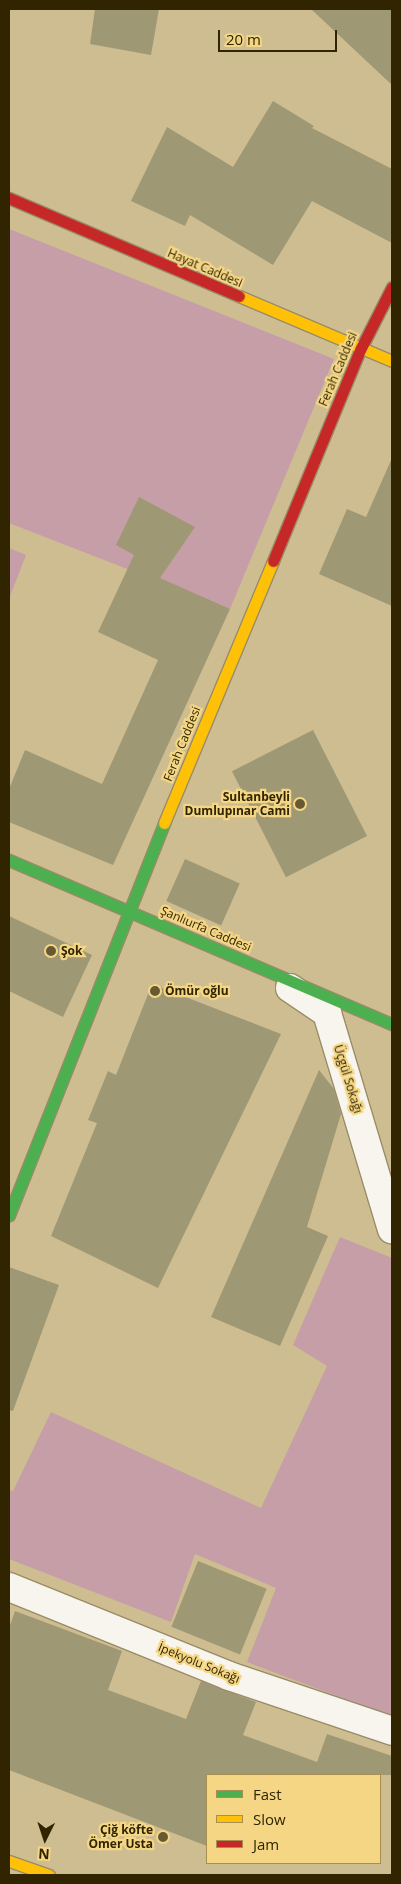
<!DOCTYPE html>
<meta charset="utf-8">
<style>
body{margin:0}
#map{position:relative;width:401px;height:1884px;overflow:hidden;background:#cebd91;font-family:"Open Sans",sans-serif}
div>[style]{position:absolute}
.green>*{inset:0;background:#c59ea7}
.building>*{inset:0;background:#9f9874;transform-origin:0 0}
.roads{filter:drop-shadow(1px 0 #998c67) drop-shadow(-1px 0 #998c67) drop-shadow(0 1px #998c67) drop-shadow(0 -1px #998c67)}
.street>*{height:28px;margin:-14px;padding:0 14px;transform-origin:14px;border-radius:14px;background:#f8f5ee}
.fast>*{height:11px;margin:-5.5px;padding:0 5.5px;transform-origin:5.5px;border-radius:5.5px;background:#4caf50}
.slow>*{height:11px;margin:-5.5px;padding:0 5.5px;transform-origin:5.5px;border-radius:5.5px;background:#ffc107}
.jam>*{height:11px;margin:-5.5px;padding:0 5.5px;transform-origin:5.5px;border-radius:5.5px;background:#c62828}
.dots>*{width:14px;height:14px;translate:-50% -50%;box-sizing:border-box;border:2px solid #f4d685;border-radius:50%}
span{translate:-50% -50%;white-space:nowrap;text-align:center;line-height:1.15;-webkit-text-stroke:4.5px #f4d685;paint-order:stroke}
.street-label{font-size:12px;color:#302401}
.poi-label{font-size:12px;color:#302401;font-weight:700}
.right{translate:-100% -50%;text-align:right}
.left{translate:0 -50%;text-align:left}
.frame{position:absolute;inset:0;border:10px solid #302401;pointer-events:none}
.legend{position:absolute;left:206px;top:1774px;width:175px;height:90px;box-sizing:border-box;background:#f4d685;border:1px solid #a68f50;margin:0;padding:6px 9px;list-style:none;font-size:15px;color:#302401}
.legend li{display:flex;align-items:center;gap:10px;height:25px}
.legend b{width:25px;border:1px solid #a68f50}
.north{position:absolute;left:20px;top:1814px;width:50px;height:50px;-webkit-text-stroke:4px #f4d685;paint-order:stroke;rotate:184deg;font-size:14px;font-weight:700;line-height:20px;text-align:center;color:#302401}
.north::after{content:'';display:block;margin:auto;width:18px;height:22px;background:#302401;clip-path:polygon(50% 0,100% 100%,50% 72%,0 100%)}
.scale{position:absolute;left:218px;top:30px;width:119px;height:22px;box-sizing:border-box;border:2px solid #302401;border-top:0;padding-left:6px;font-size:15px;line-height:18px;white-space:nowrap;color:#302401;-webkit-text-stroke:4px #f4d685;paint-order:stroke}
</style>
<div id="map">
<div class="green">
<i style="clip-path:polygon(9px 229px,334px 359px,230px 609px,9px 523px)"></i>
<i style="clip-path:polygon(9px 548px,26px 555px,9px 599px)"></i>
<i style="clip-path:polygon(340px 1237px,392px 1258px,392px 1717px,247px 1662px,276px 1588px,195px 1554px,171px 1622px,9px 1559px,9px 1490px,13px 1491px,51px 1412px,261px 1508px,327px 1366px,293px 1345px)"></i>
</div>
<div class="building">
<i style="clip-path:polygon(95px 9px,159px 9px,151px 55px,90px 44px)"></i>
<i style="clip-path:polygon(311px 9px,392px 9px,392px 85px)"></i>
<i style="clip-path:polygon(273px 101px,314px 126px,312px 128px,392px 169px,392px 243px,312px 201px,273px 265px,190px 215px,185px 226px,131px 201px,167px 127px,233px 167px)"></i>
<i style="clip-path:polygon(392px 458px,392px 606px,319px 574px,347px 509px,366px 517px)"></i>
<i style="clip-path:polygon(139px 497px,195px 527px,160px 578px,230px 609px,113px 865px,9px 822px,9px 789px,25px 750px,102px 784px,158px 660px,98px 632px,134px 555px,116px 545px)"></i>
<i style="left:313px;top:730px;width:119px;height:91px;rotate:63deg"></i>
<i style="left:185px;top:859px;width:60px;height:46px;rotate:24deg"></i>
<i style="clip-path:polygon(9px 916px,92px 955px,63px 1017px,9px 991px)"></i>
<i style="clip-path:polygon(152px 984px,281px 1034px,158px 1288px,51px 1236px,97px 1123px,88px 1120px,108px 1071px,116px 1075px)"></i>
<i style="clip-path:polygon(319px 1070px,334px 1089px,341px 1114px,307px 1227px,328px 1236px,280px 1346px,211px 1317px)"></i>
<i style="clip-path:polygon(9px 1267px,59px 1285px,13px 1411px,9px 1410px)"></i>
<i style="left:198px;top:1561px;width:74px;height:71px;rotate:22deg"></i>
<i style="clip-path:polygon(15px 1611px,122px 1651px,108px 1690px,186px 1719px,201px 1681px,256px 1702px,243px 1735px,317px 1762px,327px 1734px,392px 1756px,392px 1775px,207px 1775px,207px 1846px,9px 1770px,9px 1628px)"></i>
</div>
<div class="roads">
<div class="street">
<i style="left:290px;top:988px;width:45px;rotate:34deg"></i>
<i style="left:327px;top:1013px;width:226px;rotate:73.3deg"></i>
<i style="left:9px;top:1587px;width:237px;rotate:22deg"></i>
<i style="left:229px;top:1676px;width:172px;rotate:18.6deg"></i>
</div>
<div class="fast">
<i style="left:9px;top:860px;width:417px;rotate:23.2deg"></i>
<i style="left:9px;top:1215px;width:422px;rotate:-68.4deg"></i>
</div>
<div class="slow">
<i style="left:239px;top:296px;width:166px;rotate:23deg"></i>
<i style="left:164px;top:823px;width:284px;rotate:-67.4deg"></i>
<i style="left:9px;top:1861px;width:42px;rotate:19.3deg"></i>
</div>
<div class="jam">
<i style="left:9px;top:198px;width:250px;rotate:23.1deg"></i>
<i style="left:273px;top:561px;width:230px;rotate:-67.6deg"></i>
<i style="left:361px;top:348px;width:68px;rotate:-63.1deg"></i>
</div>
</div>
<div class="dots">
<i style="left:300px;top:804px;background:#675a33"></i>
<i style="left:51px;top:951px;background:#675a33"></i>
<i style="left:155px;top:991px;background:#675a33"></i>
<i style="left:163px;top:1837px;background:#675a33"></i>
</div>
<div class="street-label">
<span style="left:205px;top:268px;rotate:23deg">Hayat Caddesi</span>
<span style="left:338px;top:369px;rotate:-67deg">Ferah Caddesi</span>
<span style="left:182px;top:744px;rotate:-68deg">Ferah Caddesi</span>
<span style="left:206px;top:929px;rotate:23deg">Şanlıurfa Caddesi</span>
<span style="left:348px;top:1079px;rotate:73deg">Üçgül Sokağı</span>
<span style="left:199px;top:1663px;rotate:22deg">İpekyolu Sokağı</span>
</div>
<div class="poi-label">
<span class="right" style="left:290px;top:804px">Sultanbeyli<br>Dumlupınar Cami</span>
<span class="left" style="left:61px;top:951px">Şok</span>
<span class="left" style="left:165px;top:991px">Ömür oğlu</span>
<span class="right" style="left:153px;top:1837px">Çiğ köfte<br>Ömer Usta</span>
</div>
<div class="frame"></div>
<ul class="legend">
<li><b style="height:6px;background:#4caf50"></b>Fast</li>
<li><b style="height:6px;background:#ffc107"></b>Slow</li>
<li><b style="height:6px;background:#c62828"></b>Jam</li>
</ul>
<div class="north">N</div>
<div class="scale">20 m</div>
</div>
